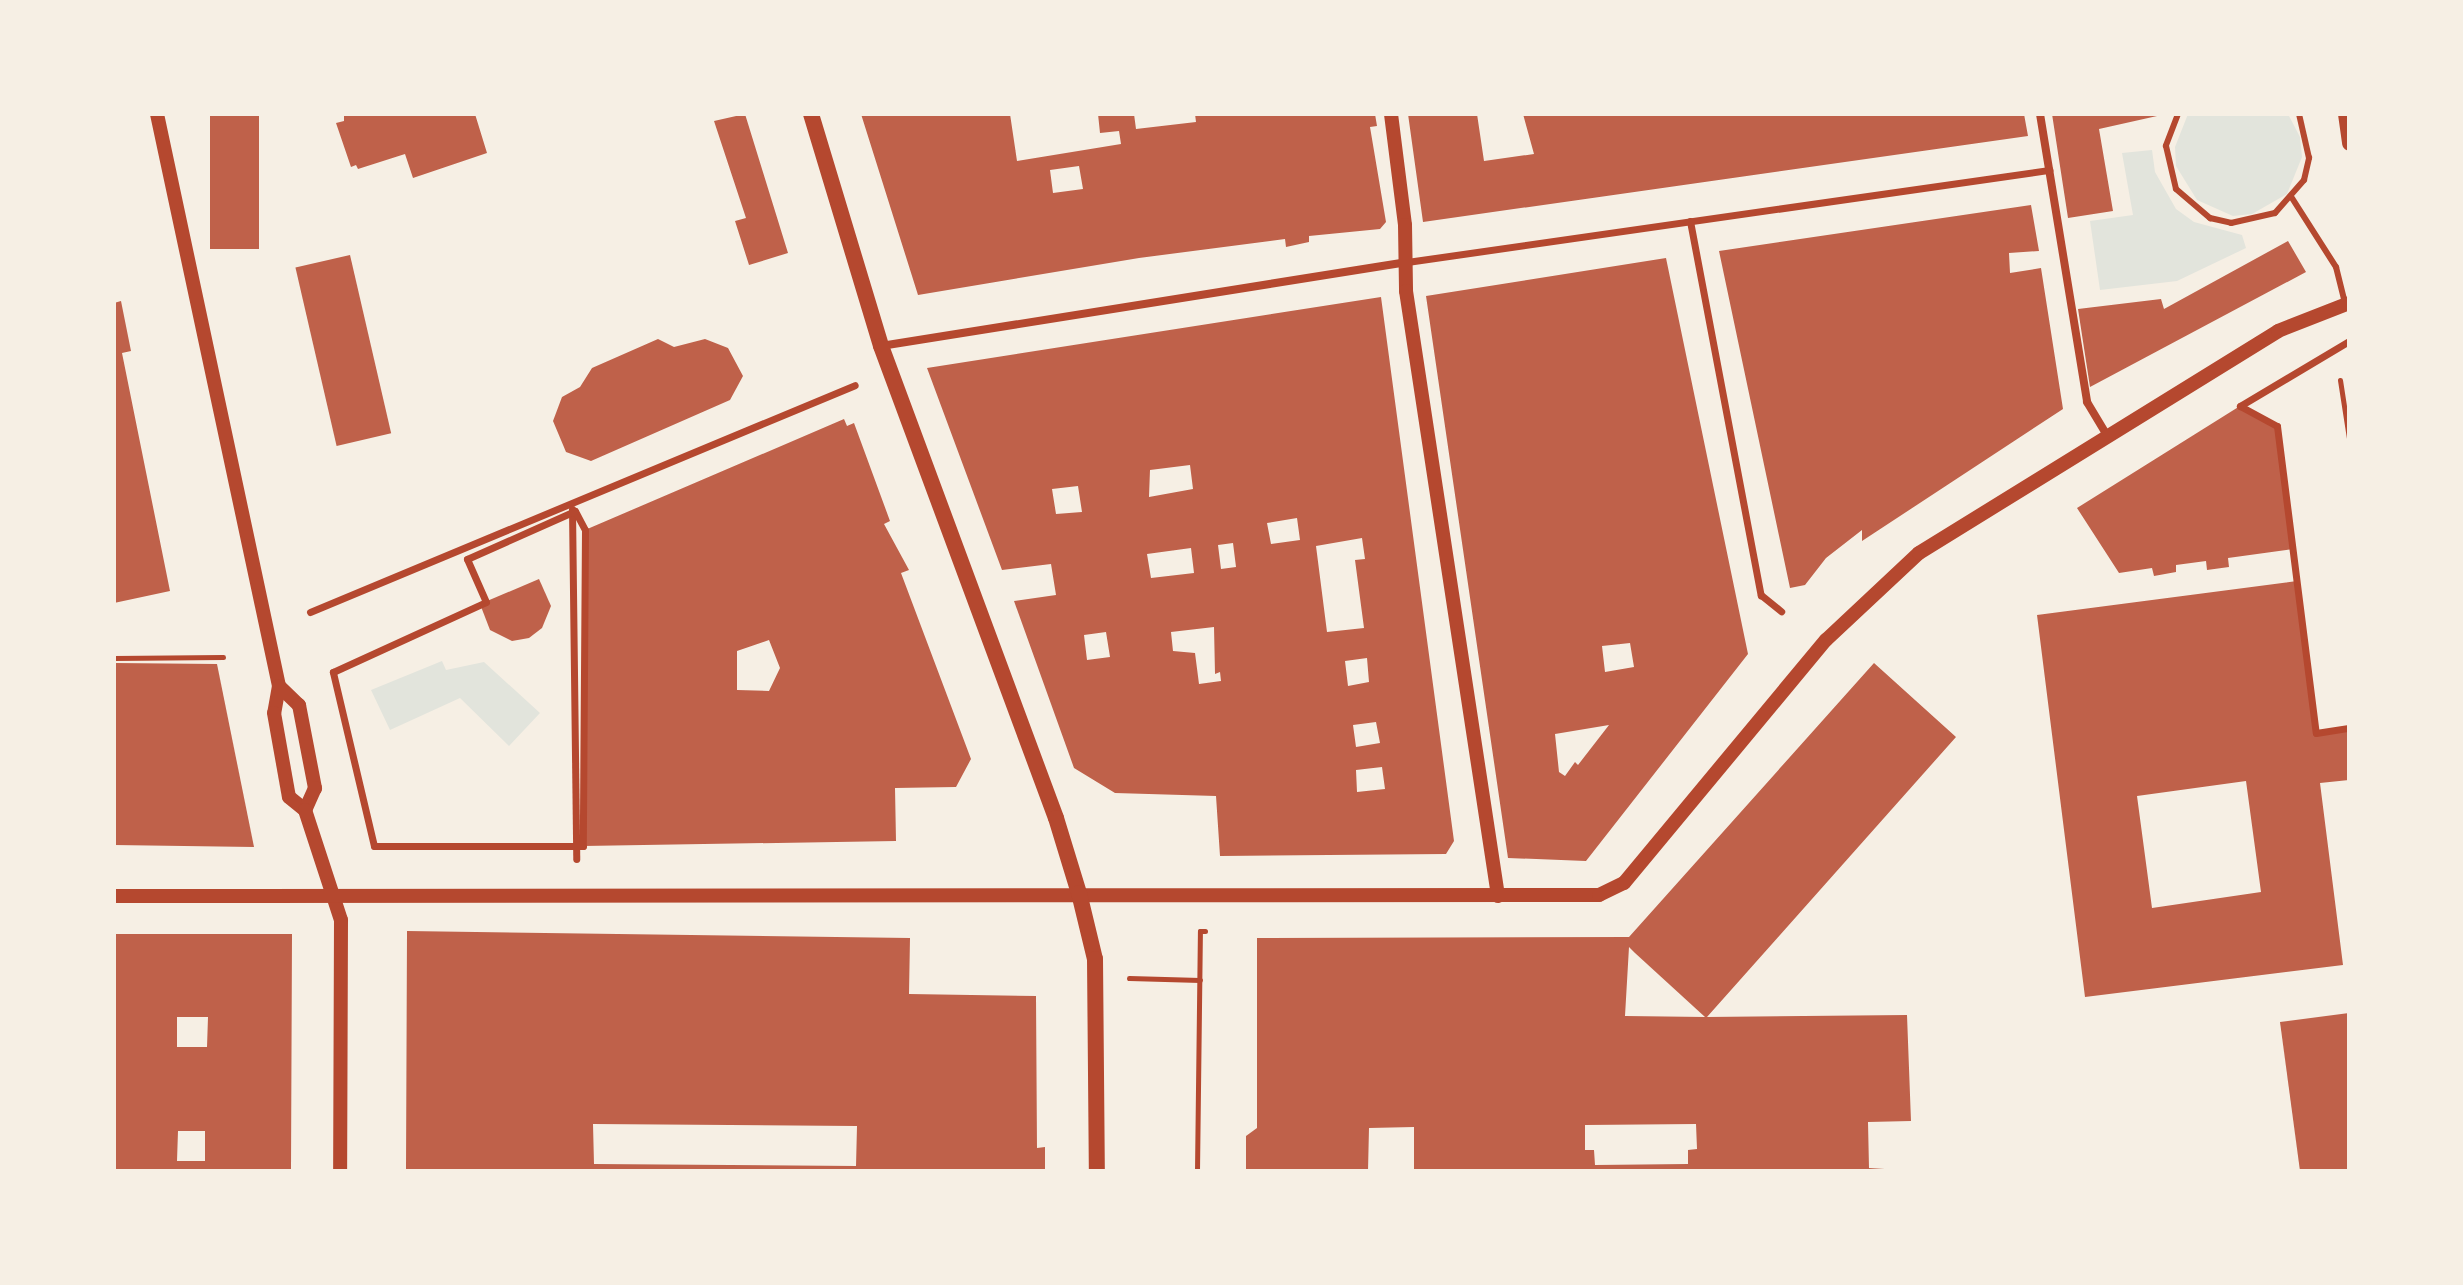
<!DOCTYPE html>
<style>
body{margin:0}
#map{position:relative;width:2463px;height:1285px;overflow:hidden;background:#f6efe4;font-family:Figtree,sans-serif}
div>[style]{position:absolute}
.green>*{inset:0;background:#e2e4dc}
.building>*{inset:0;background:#bf614a;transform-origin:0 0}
.path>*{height:5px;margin:-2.5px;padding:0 2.5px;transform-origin:2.5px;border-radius:2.5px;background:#b5482f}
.service>*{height:6px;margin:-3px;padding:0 3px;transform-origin:3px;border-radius:3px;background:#b5482f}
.pedestrian>*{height:7px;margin:-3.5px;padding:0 3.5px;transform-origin:3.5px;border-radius:3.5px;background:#b5482f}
.minor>*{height:8px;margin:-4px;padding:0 4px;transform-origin:4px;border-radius:4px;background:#b5482f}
.tertiary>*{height:14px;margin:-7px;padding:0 7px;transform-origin:7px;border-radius:7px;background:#b5482f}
.secondary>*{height:16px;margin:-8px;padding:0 8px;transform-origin:8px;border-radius:8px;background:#b5482f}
span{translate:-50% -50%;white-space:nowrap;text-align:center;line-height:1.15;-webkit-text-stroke:8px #f6efe4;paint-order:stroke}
.frame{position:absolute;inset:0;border:116px solid #f6efe4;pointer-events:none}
</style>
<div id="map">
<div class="green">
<i style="clip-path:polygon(2188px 114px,2288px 114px,2300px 137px,2302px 157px,2287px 194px,2252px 214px,2233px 216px,2197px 200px,2176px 166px,2175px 147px)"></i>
<i style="clip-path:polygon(2152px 150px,2155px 172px,2176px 209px,2194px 222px,2242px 235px,2246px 248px,2177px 281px,2100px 290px,2090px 221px,2133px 215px,2122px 153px)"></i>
<i style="clip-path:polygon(442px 661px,446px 670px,484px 662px,540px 713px,509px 746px,460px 698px,390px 730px,371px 690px)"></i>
</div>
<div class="building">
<i style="left:210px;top:114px;width:49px;height:135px"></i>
<i style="clip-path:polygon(344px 114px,475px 114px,487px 153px,413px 178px,405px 154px,358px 169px,356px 165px,351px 167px,336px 123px,344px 121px)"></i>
<i style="clip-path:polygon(745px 114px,788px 253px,749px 265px,735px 221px,746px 218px,714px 121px)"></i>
<i style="clip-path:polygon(evenodd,861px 114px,1010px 114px,1017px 161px,1121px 144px,1119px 131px,1100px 133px,1098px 114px,1134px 114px,1136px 129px,1196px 122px,1195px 114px,1375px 114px,1377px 126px,1370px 127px,1386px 222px,1380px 229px,1309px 236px,1309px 242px,1286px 247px,1285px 239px,1139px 258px,918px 295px,861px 114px,1079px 166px,1083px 189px,1053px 193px,1050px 170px,1079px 166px)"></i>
<i style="clip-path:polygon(1408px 114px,1477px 114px,1484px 161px,1534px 154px,1523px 114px,2024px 114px,2028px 136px,1423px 222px)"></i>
<i style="clip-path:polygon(2052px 114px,2166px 114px,2099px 129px,2113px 211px,2068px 218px)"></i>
<i style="clip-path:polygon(2031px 205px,2039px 251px,2009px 253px,2010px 273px,2041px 268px,2063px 409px,1862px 541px,1862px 530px,1826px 558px,1805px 585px,1790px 588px,1719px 251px)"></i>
<i style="clip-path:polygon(2288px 241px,2306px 272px,2090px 387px,2078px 309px,2161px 299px,2164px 309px)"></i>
<i style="left:350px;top:255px;width:183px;height:56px;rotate:77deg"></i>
<i style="clip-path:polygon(evenodd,1666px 258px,1748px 654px,1586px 861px,1508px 858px,1426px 296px,1666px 258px,1630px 643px,1634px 667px,1605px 672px,1602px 646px,1630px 643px,1666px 258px,1609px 725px,1578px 765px,1575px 762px,1565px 776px,1559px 772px,1555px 734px,1609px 725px)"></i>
<i style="clip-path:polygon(evenodd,1381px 297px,1454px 841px,1446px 854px,1220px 856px,1216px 796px,1115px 793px,1074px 768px,1014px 601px,1056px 595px,1051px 564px,1002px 570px,927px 368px,1381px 297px,1190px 465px,1193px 489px,1149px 497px,1150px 470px,1190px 465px,1381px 297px,1078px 486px,1082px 512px,1056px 514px,1052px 489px,1078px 486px,1381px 297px,1297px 518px,1300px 540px,1271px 544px,1267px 523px,1297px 518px,1381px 297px,1362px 538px,1365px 559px,1355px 560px,1364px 628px,1327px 632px,1316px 546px,1362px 538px,1381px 297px,1233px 543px,1236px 567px,1221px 569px,1218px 545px,1233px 543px,1381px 297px,1191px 548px,1194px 573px,1151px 578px,1147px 554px,1191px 548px,1381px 297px,1214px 627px,1215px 674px,1220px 672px,1221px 681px,1199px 684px,1195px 653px,1173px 651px,1171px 632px,1214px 627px,1381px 297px,1106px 632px,1110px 657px,1087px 660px,1084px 635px,1106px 632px,1381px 297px,1367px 658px,1369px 682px,1348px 686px,1345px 661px,1367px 658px,1381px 297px,1376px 722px,1380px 743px,1356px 747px,1353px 725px,1376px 722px,1381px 297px,1382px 767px,1385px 789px,1357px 792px,1356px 770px,1382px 767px)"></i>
<i style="clip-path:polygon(121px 301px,131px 351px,122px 353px,170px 591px,114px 603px,114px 303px)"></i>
<i style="clip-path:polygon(658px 339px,674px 347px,705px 339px,728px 348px,743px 376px,730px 400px,591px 461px,566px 452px,553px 421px,562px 397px,580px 387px,592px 368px)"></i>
<i style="clip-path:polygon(2240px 406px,2277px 426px,2293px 549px,2228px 558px,2229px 567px,2207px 570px,2206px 561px,2176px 565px,2176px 572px,2154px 576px,2152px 568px,2119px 573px,2077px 508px)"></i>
<i style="clip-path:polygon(evenodd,844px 419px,847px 426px,854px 423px,890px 521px,884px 524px,909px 570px,901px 573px,971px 759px,956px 787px,895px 788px,896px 841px,583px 846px,585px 530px,844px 419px,769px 640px,780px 668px,769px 691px,737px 690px,737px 651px,769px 640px)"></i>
<i style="clip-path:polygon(539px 579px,551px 606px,542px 628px,529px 638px,512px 641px,490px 630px,480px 604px)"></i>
<i style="clip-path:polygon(evenodd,2297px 581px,2316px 733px,2349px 728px,2349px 780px,2320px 783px,2343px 965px,2085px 997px,2037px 615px,2297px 581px,2246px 781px,2261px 892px,2152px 908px,2137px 796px,2246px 781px)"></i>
<i style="clip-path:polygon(114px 663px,217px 664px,254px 847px,114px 845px)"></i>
<i style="clip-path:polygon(evenodd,1874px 663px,1956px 737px,1707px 1017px,1907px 1015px,1911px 1121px,1868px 1122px,1869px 1168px,1916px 1171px,1414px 1171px,1414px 1127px,1369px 1128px,1368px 1171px,1246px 1171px,1246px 1136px,1257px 1128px,1257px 938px,1629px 937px,1874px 663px,1629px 947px,1635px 953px,1705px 1017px,1625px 1016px,1629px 947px,1874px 663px,1696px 1124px,1697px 1149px,1688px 1150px,1688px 1164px,1595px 1165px,1594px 1150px,1585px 1150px,1585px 1125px,1696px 1124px)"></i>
<i style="clip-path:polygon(evenodd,407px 931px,910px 938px,909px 994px,1036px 996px,1037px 1148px,1045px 1147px,1045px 1171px,406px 1171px,407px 931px,593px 1124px,857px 1126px,856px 1166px,594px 1164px,593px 1124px)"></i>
<i style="clip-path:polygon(evenodd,114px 934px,292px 934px,291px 1171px,114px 1171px,114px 934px,177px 1017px,208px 1017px,207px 1047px,177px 1047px,177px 1017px,114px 934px,178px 1131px,205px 1131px,205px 1161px,177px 1161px,178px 1131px)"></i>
<i style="clip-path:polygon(2349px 1013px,2349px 1171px,2300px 1171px,2280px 1022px)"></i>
</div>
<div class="path">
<i style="left:2340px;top:380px;width:59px;rotate:81.2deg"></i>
<i style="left:114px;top:658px;width:109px;rotate:-0.5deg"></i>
<i style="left:1129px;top:978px;width:71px;rotate:1.6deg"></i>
<i style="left:1197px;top:1171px;width:240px;rotate:-89.3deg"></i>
<i style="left:1200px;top:931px;width:5px"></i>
</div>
<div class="service">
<i style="left:2178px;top:114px;width:34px;rotate:111deg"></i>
<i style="left:2166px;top:146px;width:44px;rotate:76.9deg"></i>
<i style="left:2176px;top:189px;width:45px;rotate:40.5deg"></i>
<i style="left:2210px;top:218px;width:22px;rotate:13deg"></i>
<i style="left:2231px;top:223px;width:45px;rotate:-12.8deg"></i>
<i style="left:2275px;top:213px;width:44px;rotate:-48.7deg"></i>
<i style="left:2304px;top:180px;width:23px;rotate:-77deg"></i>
<i style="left:2309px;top:158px;width:45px;rotate:-102.8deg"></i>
<i style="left:2292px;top:198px;width:82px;rotate:57.5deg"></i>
<i style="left:2336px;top:267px;width:38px;rotate:76deg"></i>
</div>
<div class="pedestrian">
<i style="left:1690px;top:221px;width:381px;rotate:79.3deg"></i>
<i style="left:1761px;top:595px;width:26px;rotate:39deg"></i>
<i style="left:1407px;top:262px;width:649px;rotate:-8.16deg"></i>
<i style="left:2349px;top:341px;width:127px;rotate:149.2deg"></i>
<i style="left:2240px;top:406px;width:42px;rotate:28.4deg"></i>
<i style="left:2277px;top:426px;width:309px;rotate:82.8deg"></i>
<i style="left:2316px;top:733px;width:33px;rotate:-9deg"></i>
<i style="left:572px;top:509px;width:350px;rotate:89.3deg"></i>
<i style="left:575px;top:511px;width:21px;rotate:62deg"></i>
<i style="left:585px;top:530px;width:316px;rotate:90.4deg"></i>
<i style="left:583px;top:846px;width:209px;rotate:180deg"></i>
<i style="left:374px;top:846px;width:179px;rotate:-103.3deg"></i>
<i style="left:333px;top:672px;width:168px;rotate:-24.6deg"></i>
<i style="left:486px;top:602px;width:47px;rotate:-113.8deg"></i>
<i style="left:467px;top:559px;width:118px;rotate:-24deg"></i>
<i style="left:310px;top:612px;width:590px;rotate:-22.61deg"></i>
</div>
<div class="minor">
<i style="left:2040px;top:114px;width:292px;rotate:80.7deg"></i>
<i style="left:2087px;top:402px;width:37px;rotate:59deg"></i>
<i style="left:881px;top:346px;width:533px;rotate:-9.07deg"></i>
</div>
<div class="tertiary">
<i style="left:157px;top:114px;width:585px;rotate:77.96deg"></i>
<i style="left:279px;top:686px;width:27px;rotate:100deg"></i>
<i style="left:274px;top:713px;width:85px;rotate:79.9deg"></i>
<i style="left:289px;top:797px;width:21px;rotate:39deg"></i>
<i style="left:1391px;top:114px;width:112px;rotate:82.8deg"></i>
<i style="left:1405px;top:225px;width:66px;rotate:89.1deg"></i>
<i style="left:1406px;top:291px;width:612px;rotate:81.35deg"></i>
<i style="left:2345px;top:114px;width:30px;rotate:82deg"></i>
<i style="left:279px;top:686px;width:28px;rotate:44deg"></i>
<i style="left:299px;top:705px;width:85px;rotate:79.1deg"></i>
<i style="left:315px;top:788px;width:24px;rotate:114deg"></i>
<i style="left:305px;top:810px;width:116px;rotate:71.9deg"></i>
<i style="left:341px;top:920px;width:251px;rotate:90.2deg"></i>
<i style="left:114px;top:896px;width:1485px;rotate:-0.04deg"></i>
<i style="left:1599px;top:895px;width:28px;rotate:-26deg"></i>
<i style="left:1624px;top:883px;width:316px;rotate:-50.3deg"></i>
<i style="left:1826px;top:640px;width:127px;rotate:-43.1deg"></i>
<i style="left:1919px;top:553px;width:422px;rotate:-31.7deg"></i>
<i style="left:2278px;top:331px;width:76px;rotate:-21.5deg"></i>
</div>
<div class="secondary">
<i style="left:811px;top:114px;width:242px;rotate:73.2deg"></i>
<i style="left:881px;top:346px;width:503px;rotate:69.66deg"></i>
<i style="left:1056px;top:818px;width:78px;rotate:73deg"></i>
<i style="left:1079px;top:893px;width:68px;rotate:76.4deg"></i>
<i style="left:1095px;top:959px;width:212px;rotate:89.5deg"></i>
</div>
<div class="frame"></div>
</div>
